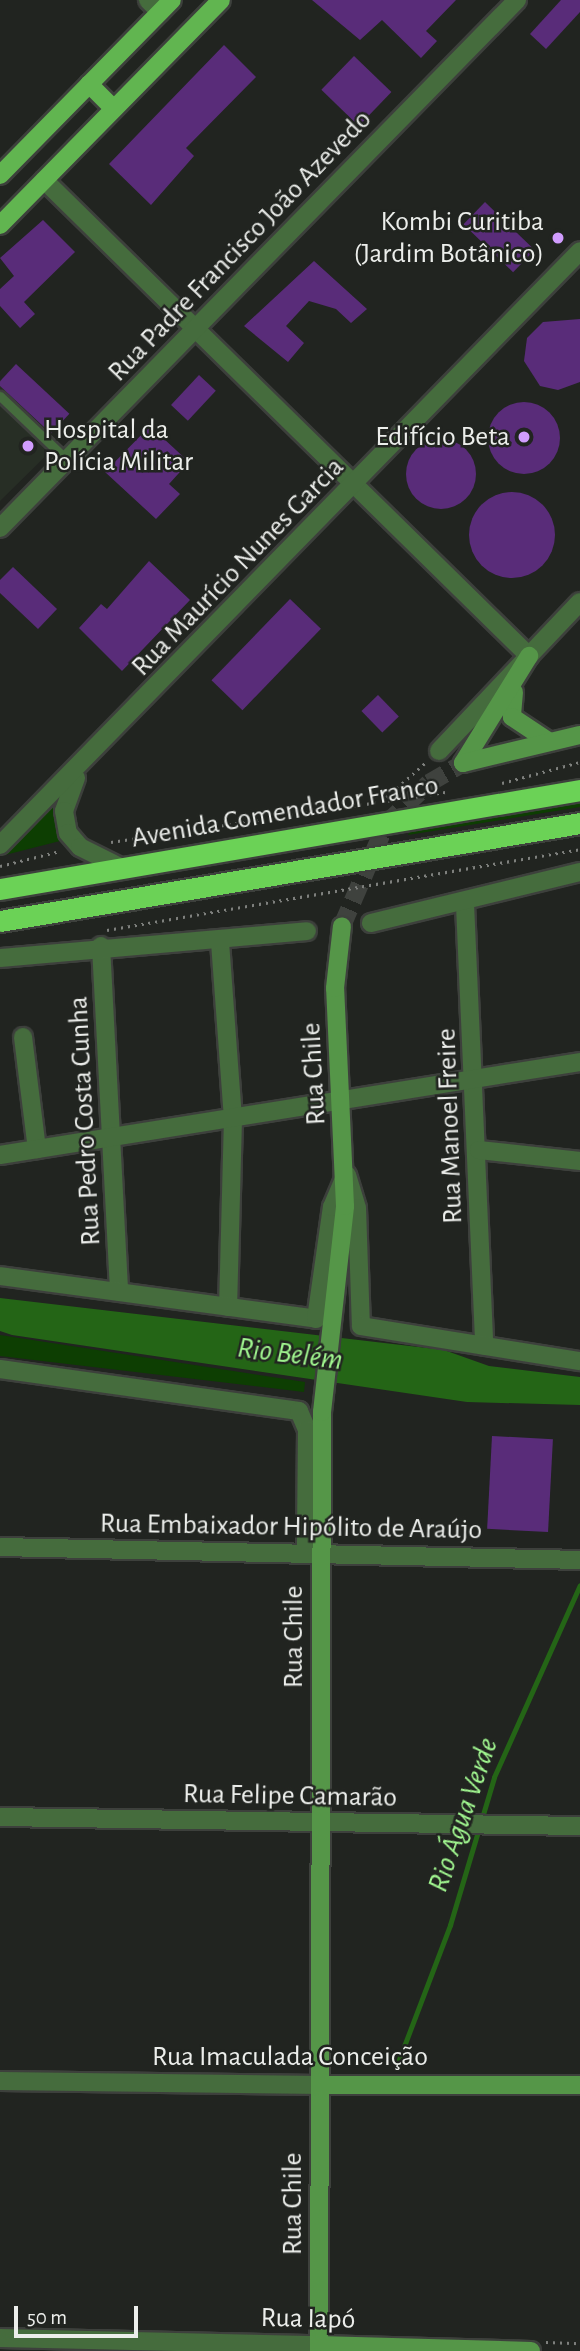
<!DOCTYPE html>
<meta charset="utf-8">
<style>
body{margin:0}
#map{position:relative;width:580px;height:2351px;overflow:hidden;background:#212420;font-family:"Alegreya Sans",sans-serif}
div>[style]{position:absolute}
.built>*{inset:0;background:#272e25}
.green>*{inset:0;background:#0d3e02}
.water>*{inset:0;background:#246516}
.stream>*{height:5px;margin:-2.5px;padding:0 2.5px;transform-origin:2.5px;border-radius:2.5px;background:#246516}
.building>*{inset:0;background:#592c79;transform-origin:0 0}
.round{border-radius:50%}
.secondary-tunnel>*{height:18px;margin-top:-9px;transform-origin:0;background:repeating-linear-gradient(90deg,#3f423e 0 18px,transparent 0 27px)}
.path>*{height:2.5px;margin-top:-1.25px;transform-origin:0;background:repeating-linear-gradient(90deg,#7e807d 0 2px,transparent 0 7px)}
.roads{filter:drop-shadow(2px 0 #3d403c) drop-shadow(-2px 0 #3d403c) drop-shadow(0 2px #3d403c) drop-shadow(0 -2px #3d403c)}
.lane>*{height:9px;margin:-4.5px;padding:0 4.5px;transform-origin:4.5px;border-radius:4.5px;background:#456c3d}
.street>*{height:18px;margin:-9px;padding:0 9px;transform-origin:9px;border-radius:9px;background:#456c3d}
.secondary>*{height:18px;margin:-9px;padding:0 9px;transform-origin:9px;border-radius:9px;background:#559648}
.primary>*{height:18px;margin:-9px;padding:0 9px;transform-origin:9px;border-radius:9px;background:#61b550}
.highway>*{height:21px;margin:-10.5px;padding:0 10.5px;transform-origin:10.5px;border-radius:10.5px;background:#6bd256}
.dots>*{width:19px;height:19px;translate:-50% -50%;box-sizing:border-box;border:4px solid #212420;border-radius:50%}
span{translate:-50% -50%;white-space:nowrap;text-align:center;line-height:1.15;-webkit-text-stroke:5px #212420;paint-order:stroke}
.poi-label{font-size:28px;color:#eceeeb}
.right{translate:-100% -50%;text-align:right}
.left{translate:0 -50%;text-align:left}
.street-label{font-size:28px;color:#eceeeb}
.water-label{font-size:30px;color:#a1f790;font-style:italic}
.scale{position:absolute;left:14px;top:2306px;width:124px;height:32px;box-sizing:border-box;border:4px solid #eceeeb;border-top:0;padding-left:9px;font-size:21px;line-height:24px;white-space:nowrap;color:#eceeeb;-webkit-text-stroke:5px #212420;paint-order:stroke}
</style>
<div id="map">
<div class="built">
<i style="clip-path:polygon(0 386px,59px 443px,0 501px)"></i>
</div>
<div class="green">
<i style="clip-path:polygon(580px 793px,580px 807px,408px 835px,415px 821px)"></i>
<i style="clip-path:polygon(52px 800px,60px 841px,1px 856px,0 853px)"></i>
<i style="clip-path:polygon(0 1335px,305px 1382px,304px 1392px,0 1356px)"></i>
</div>
<div class="water">
<i style="clip-path:polygon(0 1298px,444px 1350px,489px 1366px,580px 1377px,580px 1405px,467px 1402px,12px 1335px,0 1331px)"></i>
</div>
<div class="stream">
<i style="left:398px;top:2062px;width:147px;rotate:-69.2deg"></i>
<i style="left:450px;top:1925px;width:154px;rotate:-73.4deg"></i>
<i style="left:494px;top:1777px;width:210px;rotate:-65.9deg"></i>
</div>
<div class="building">
<i style="clip-path:polygon(312px 0,456px 0,426px 31px,437px 41px,421px 58px,382px 20px,360px 40px)"></i>
<i style="clip-path:polygon(561px 0,580px 0,580px 12px,546px 49px,530px 34px)"></i>
<i style="clip-path:polygon(224px 45px,256px 77px,186px 148px,194px 156px,151px 205px,109px 164px)"></i>
<i style="left:354px;top:56px;width:52px;height:47px;rotate:44deg"></i>
<i style="left:485px;top:202px;width:69px;height:31px;rotate:44deg"></i>
<i style="clip-path:polygon(43px 220px,75px 252px,24px 302px,35px 314px,20px 328px,0 306px,0 289px,14px 276px,0 258px)"></i>
<i style="clip-path:polygon(314px 261px,367px 309px,351px 323px,336px 309px,309px 301px,286px 326px,304px 343px,288px 362px,244px 326px)"></i>
<i style="clip-path:polygon(580px 319px,580px 382px,558px 390px,540px 386px,524px 361px,527px 338px,543px 322px)"></i>
<i style="left:16px;top:364px;width:73px;height:27px;rotate:43deg"></i>
<i style="left:199px;top:375px;width:23px;height:41px;rotate:43deg"></i>
<i class="round" style="left:488px;top:402px;width:72px;height:72px"></i>
<i style="clip-path:polygon(150px 426px,189px 462px,169px 484px,180px 494px,156px 519px,105px 472px)"></i>
<i class="round" style="left:406px;top:439px;width:70px;height:70px"></i>
<i class="round" style="left:469px;top:492px;width:86px;height:86px"></i>
<i style="clip-path:polygon(149px 561px,190px 600px,122px 671px,79px 628px,101px 604px,107px 609px)"></i>
<i style="clip-path:polygon(13px 567px,57px 609px,38px 629px,0 593px,0 580px)"></i>
<i style="left:290px;top:599px;width:43px;height:113px;rotate:44deg"></i>
<i style="left:378px;top:695px;width:30px;height:23px;rotate:46deg"></i>
<i style="left:492px;top:1436px;width:61px;height:93px;rotate:3deg"></i>
</div>
<div class="secondary-tunnel">
<i style="left:342px;top:926px;width:111px;rotate:-66.7deg"></i>
<i style="left:386px;top:824px;width:59px;rotate:-43.6deg"></i>
<i style="left:429px;top:783px;width:39px;rotate:-30deg"></i>
</div>
<div class="path">
<i style="left:502px;top:783px;width:81px;rotate:-15.1deg"></i>
<i style="left:381px;top:802px;width:60px;rotate:-41.6deg"></i>
<i style="left:111px;top:842px;width:340px;rotate:-8.5deg"></i>
<i style="left:0;top:866px;width:62px;rotate:-14deg"></i>
<i style="left:107px;top:930px;width:480px;rotate:-9.7deg"></i>
<i style="left:546px;top:2342px;width:34px;rotate:2deg"></i>
</div>
<div class="roads">
<div class="lane">
<i style="left:0;top:396px;width:93px;rotate:43.7deg"></i>
</div>
<div class="street">
<i style="left:148px;top:0;width:17px;rotate:45deg"></i>
<i style="left:44px;top:180px;width:680px;rotate:44.46deg"></i>
<i style="left:0;top:528px;width:739px;rotate:-45.6deg"></i>
<i style="left:439px;top:751px;width:205px;rotate:-46.6deg"></i>
<i style="left:76px;top:778px;width:35px;rotate:110deg"></i>
<i style="left:64px;top:811px;width:22px;rotate:80deg"></i>
<i style="left:68px;top:833px;width:18px;rotate:49deg"></i>
<i style="left:80px;top:847px;width:47px;rotate:26.6deg"></i>
<i style="left:0;top:845px;width:830px;rotate:-45.68deg"></i>
<i style="left:465px;top:904px;width:442px;rotate:87.5deg"></i>
<i style="left:371px;top:923px;width:215px;rotate:-13.7deg"></i>
<i style="left:220px;top:942px;width:176px;rotate:85.8deg"></i>
<i style="left:233px;top:1118px;width:189px;rotate:91.5deg"></i>
<i style="left:101px;top:946px;width:346px;rotate:87deg"></i>
<i style="left:0;top:958px;width:308px;rotate:-5deg"></i>
<i style="left:23px;top:1037px;width:113px;rotate:82.9deg"></i>
<i style="left:479px;top:1150px;width:102px;rotate:6.2deg"></i>
<i style="left:0;top:1155px;width:587px;rotate:-9.11deg"></i>
<i style="left:347px;top:1175px;width:34px;rotate:73deg"></i>
<i style="left:357px;top:1208px;width:118px;rotate:88.1deg"></i>
<i style="left:361px;top:1326px;width:222px;rotate:9.1deg"></i>
<i style="left:0;top:1276px;width:319px;rotate:7.7deg"></i>
<i style="left:316px;top:1319px;width:113px;rotate:-81.9deg"></i>
<i style="left:332px;top:1207px;width:34px;rotate:-67deg"></i>
<i style="left:0;top:1369px;width:302px;rotate:8deg"></i>
<i style="left:299px;top:1411px;width:21px;rotate:67deg"></i>
<i style="left:307px;top:1430px;width:123px;rotate:90.5deg"></i>
<i style="left:0;top:1547px;width:580px;rotate:1.28deg"></i>
<i style="left:0;top:1817px;width:580px;rotate:0.89deg"></i>
<i style="left:0;top:2081px;width:320px;rotate:0.7deg"></i>
<i style="left:0;top:2338px;width:319px;rotate:1.3deg"></i>
</div>
<div class="secondary">
<i style="left:514px;top:692px;width:25px;rotate:95deg"></i>
<i style="left:512px;top:717px;width:43px;rotate:33.7deg"></i>
<i style="left:463px;top:763px;width:126px;rotate:-58.3deg"></i>
<i style="left:463px;top:763px;width:120px;rotate:-13.5deg"></i>
<i style="left:320px;top:2085px;width:260px"></i>
<i style="left:319px;top:2345px;width:212px;rotate:1.6deg"></i>
<i style="left:319px;top:2351px;width:939px;rotate:-89.82deg"></i>
<i style="left:322px;top:1412px;width:207px;rotate:-83.6deg"></i>
<i style="left:345px;top:1206px;width:218px;rotate:-92.6deg"></i>
<i style="left:335px;top:988px;width:62px;rotate:-83.6deg"></i>
</div>
<div class="primary">
<i style="left:89px;top:84px;width:35px;rotate:45deg"></i>
<i style="left:0;top:175px;width:245px;rotate:-45.5deg"></i>
<i style="left:0;top:225px;width:315px;rotate:-45.5deg"></i>
</div>
<div class="highway">
<i style="left:0;top:889px;width:588px;rotate:-9.69deg"></i>
<i style="left:0;top:921px;width:588px;rotate:-9.59deg"></i>
</div>
</div>
<div class="dots">
<i style="left:558px;top:238px;background:#d19dfe"></i>
<i style="left:524px;top:437px;background:#d19dfe"></i>
<i style="left:28px;top:446px;background:#d19dfe"></i>
</div>
<div class="poi-label">
<span class="right" style="left:544px;top:238px">Kombi Curitiba<br>(Jardim Botânico)</span>
<span class="left" style="left:44px;top:446px">Hospital da<br>Polícia Militar</span>
<span class="right" style="left:510px;top:437px">Edifício Beta</span>
</div>
<div class="street-label">
<span style="left:240px;top:246px;rotate:-46deg">Rua Padre Francisco João Azevedo</span>
<span style="left:238px;top:567px;rotate:-46deg">Rua Maurício Nunes Garcia</span>
<span style="left:285px;top:812px;rotate:-10deg">Avenida Comendador Franco</span>
<span style="left:314px;top:1074px;rotate:-93deg">Rua Chile</span>
<span style="left:85px;top:1121px;rotate:-93deg">Rua Pedro Costa Cunha</span>
<span style="left:450px;top:1126px;rotate:-92deg">Rua Manoel Freire</span>
<span style="left:291px;top:1527px;rotate:1deg">Rua Embaixador Hipólito de Araújo</span>
<span style="left:294px;top:1637px;rotate:-90deg">Rua Chile</span>
<span style="left:290px;top:1796px;rotate:1deg">Rua Felipe Camarão</span>
<span style="left:290px;top:2057px">Rua Imaculada Conceição</span>
<span style="left:293px;top:2204px;rotate:-90deg">Rua Chile</span>
<span style="left:308px;top:2319px;rotate:1deg">Rua Iapó</span>
</div>
<div class="water-label">
<span style="left:290px;top:1354px;rotate:7deg">Rio Belém</span>
<span style="left:463px;top:1815px;rotate:-71deg">Rio Água Verde</span>
</div>
<div class="scale">50 m</div>
</div>
